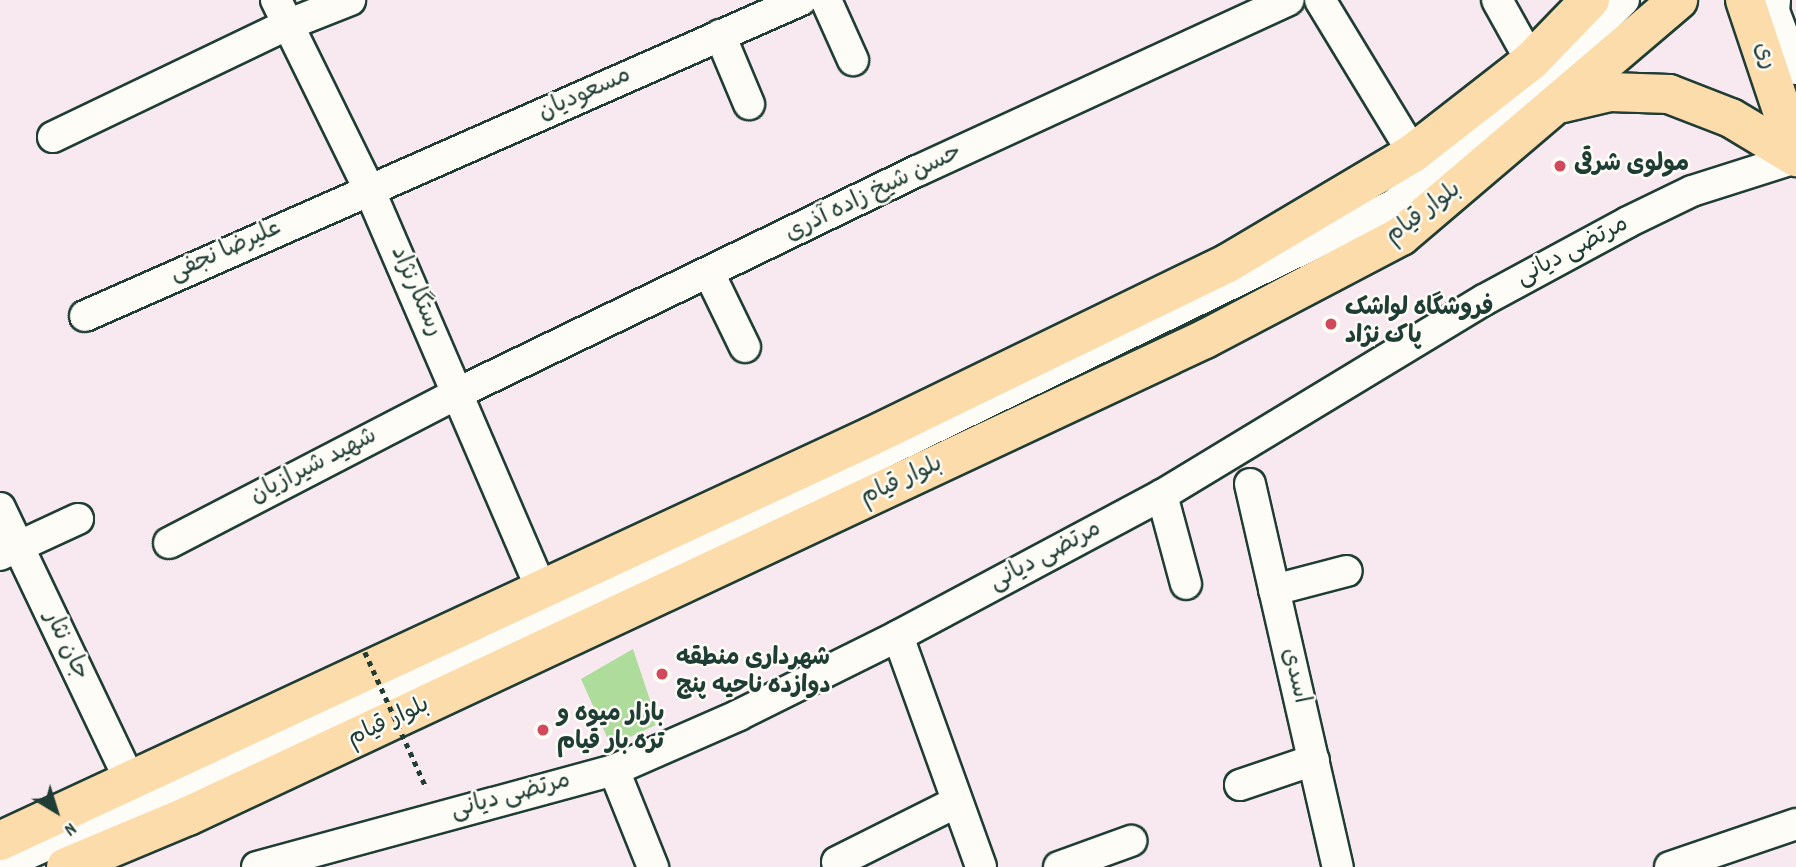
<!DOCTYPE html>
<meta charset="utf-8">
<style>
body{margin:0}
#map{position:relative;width:1796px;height:867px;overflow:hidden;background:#f8e9f0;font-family:Dekko,"Playpen Sans Arabic",sans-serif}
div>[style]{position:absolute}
.green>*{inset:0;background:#aedc9b}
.roads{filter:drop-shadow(2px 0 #1f3d34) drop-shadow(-2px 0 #1f3d34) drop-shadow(0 2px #1f3d34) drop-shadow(0 -2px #1f3d34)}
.minor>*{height:30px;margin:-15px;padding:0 15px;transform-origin:15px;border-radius:15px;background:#fdfcf7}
.major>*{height:38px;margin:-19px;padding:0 19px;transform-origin:19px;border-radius:19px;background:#fddcac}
.path-bridge>*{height:4.5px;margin-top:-2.25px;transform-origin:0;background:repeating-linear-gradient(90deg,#1f3d34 0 5px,transparent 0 10px)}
.dots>*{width:19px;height:19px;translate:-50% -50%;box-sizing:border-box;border:4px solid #fdfcf7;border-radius:50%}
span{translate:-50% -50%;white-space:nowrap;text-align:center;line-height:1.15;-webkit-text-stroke:5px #fdfcf7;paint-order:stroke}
.street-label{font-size:24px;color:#1f3d34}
.poi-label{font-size:24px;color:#1f3d34;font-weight:700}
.left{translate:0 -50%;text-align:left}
.north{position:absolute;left:21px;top:776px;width:70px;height:70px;-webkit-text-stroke:5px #fdfcf7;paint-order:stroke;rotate:142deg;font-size:19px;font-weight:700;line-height:28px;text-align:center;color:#1f3d34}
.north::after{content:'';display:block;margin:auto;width:24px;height:32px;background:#1f3d34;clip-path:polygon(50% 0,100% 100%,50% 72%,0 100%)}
</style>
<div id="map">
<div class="green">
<i style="clip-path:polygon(633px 649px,658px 724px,611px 746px,581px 679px)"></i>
</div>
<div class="roads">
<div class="minor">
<i style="left:276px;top:0;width:211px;rotate:63.8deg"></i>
<i style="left:369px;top:189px;width:437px;rotate:66.7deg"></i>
<i style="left:826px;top:0;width:66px;rotate:65.8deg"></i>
<i style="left:1320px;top:0;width:179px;rotate:58.7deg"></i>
<i style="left:1497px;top:0;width:70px;rotate:60.9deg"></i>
<i style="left:1775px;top:0;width:11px;rotate:95deg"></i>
<i style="left:1774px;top:11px;width:62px;rotate:69.2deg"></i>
<i style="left:720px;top:35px;width:75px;rotate:67.2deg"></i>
<i style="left:53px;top:137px;width:259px;rotate:-25.6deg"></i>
<i style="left:287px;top:25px;width:68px;rotate:-21.6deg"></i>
<i style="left:710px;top:275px;width:80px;rotate:64.1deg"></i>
<i style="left:85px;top:316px;width:783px;rotate:-23.81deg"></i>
<i style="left:1250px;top:484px;width:393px;rotate:77.1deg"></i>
<i style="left:1162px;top:495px;width:92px;rotate:74.9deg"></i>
<i style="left:0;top:508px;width:305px;rotate:64.5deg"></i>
<i style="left:169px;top:543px;width:328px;rotate:-27.4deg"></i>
<i style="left:460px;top:392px;width:508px;rotate:-25.81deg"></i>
<i style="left:917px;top:171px;width:409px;rotate:-24.7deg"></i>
<i style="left:0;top:555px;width:86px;rotate:-24.8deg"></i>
<i style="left:1274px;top:590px;width:75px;rotate:-14.6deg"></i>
<i style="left:898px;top:636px;width:245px;rotate:70.2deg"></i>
<i style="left:614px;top:770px;width:105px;rotate:68.1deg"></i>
<i style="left:1240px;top:785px;width:78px;rotate:-18.7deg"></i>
<i style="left:837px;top:862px;width:134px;rotate:-26.6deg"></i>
<i style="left:0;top:866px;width:378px;rotate:-23.9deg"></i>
<i style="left:346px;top:713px;width:1162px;rotate:-25.86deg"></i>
<i style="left:1392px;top:206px;width:164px;rotate:-38.6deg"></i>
<i style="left:1520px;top:104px;width:147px;rotate:-45deg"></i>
<i style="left:257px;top:867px;width:370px;rotate:-15.2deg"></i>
<i style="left:614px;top:770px;width:137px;rotate:-23.7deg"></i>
<i style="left:739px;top:715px;width:178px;rotate:-26.4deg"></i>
<i style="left:898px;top:636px;width:299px;rotate:-28.1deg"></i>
<i style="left:1162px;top:495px;width:376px;rotate:-31.2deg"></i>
<i style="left:1484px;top:300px;width:164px;rotate:-28.4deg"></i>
<i style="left:1628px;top:222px;width:71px;rotate:-25.8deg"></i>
<i style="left:1692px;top:191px;width:109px;rotate:-17.6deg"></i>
<i style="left:1059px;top:867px;width:77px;rotate:-19.9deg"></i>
<i style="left:1670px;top:867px;width:133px;rotate:-18.8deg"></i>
</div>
<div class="major">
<i style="left:1745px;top:0;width:160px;rotate:71.5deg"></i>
<i style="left:1563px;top:103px;width:48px;rotate:-13.2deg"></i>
<i style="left:1610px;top:92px;width:59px;rotate:1.9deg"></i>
<i style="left:1669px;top:94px;width:66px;rotate:21.2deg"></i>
<i style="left:1731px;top:118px;width:76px;rotate:31deg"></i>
<i style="left:0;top:841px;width:961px;rotate:-24.91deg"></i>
<i style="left:872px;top:436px;width:396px;rotate:-25.9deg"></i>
<i style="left:1228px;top:263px;width:215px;rotate:-30.7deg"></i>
<i style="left:1413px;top:153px;width:150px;rotate:-37.9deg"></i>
<i style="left:1531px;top:61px;width:85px;rotate:-46deg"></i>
<i style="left:66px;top:867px;width:132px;rotate:-22.7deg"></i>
<i style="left:188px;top:816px;width:1123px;rotate:-25.13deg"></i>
<i style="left:1205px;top:339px;width:221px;rotate:-27.7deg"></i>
<i style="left:1401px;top:236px;width:364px;rotate:-40.4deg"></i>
</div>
</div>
<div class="path-bridge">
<i style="left:365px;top:652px;width:150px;rotate:65.7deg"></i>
</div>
<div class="dots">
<i style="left:1560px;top:166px;background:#d1495b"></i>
<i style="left:1331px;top:324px;background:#d1495b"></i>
<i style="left:662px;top:674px;background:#d1495b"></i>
<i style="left:543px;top:730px;background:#d1495b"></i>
</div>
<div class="street-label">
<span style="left:1764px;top:56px;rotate:71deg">ری</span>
<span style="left:585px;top:95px;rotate:-24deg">مسعودیان</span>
<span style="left:874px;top:194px;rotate:-26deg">حسن شیخ زاده آذری</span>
<span style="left:1424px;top:214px;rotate:-37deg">بلوار قیام</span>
<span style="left:226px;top:252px;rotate:-24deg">علیرضا نجفی</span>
<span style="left:1573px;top:252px;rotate:-28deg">مرتضی دیانی</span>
<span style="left:415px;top:292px;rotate:66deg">رستگارنژاد</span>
<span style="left:314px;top:467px;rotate:-27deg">شهید شیرازیان</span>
<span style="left:902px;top:482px;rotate:-25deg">بلوار قیام</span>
<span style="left:1046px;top:557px;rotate:-28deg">مرتضی دیانی</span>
<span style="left:65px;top:646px;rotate:64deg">جان نثار</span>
<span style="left:1294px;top:676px;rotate:77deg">اسدی</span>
<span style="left:389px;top:723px;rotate:-25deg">بلوار قیام</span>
<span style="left:511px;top:797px;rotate:-15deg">مرتضی دیانی</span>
</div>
<div class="poi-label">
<span class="left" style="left:1574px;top:166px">مولوی شرقی</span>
<span class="left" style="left:1345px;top:324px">فروشگاه لواشک<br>پاک نژاد</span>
<span class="left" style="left:676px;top:674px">شهرداری منطقه<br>دوازده ناحیه پنج</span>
<span class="left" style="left:557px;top:730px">بازار میوه و<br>تره بار قیام</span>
</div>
<div class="north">N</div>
</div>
